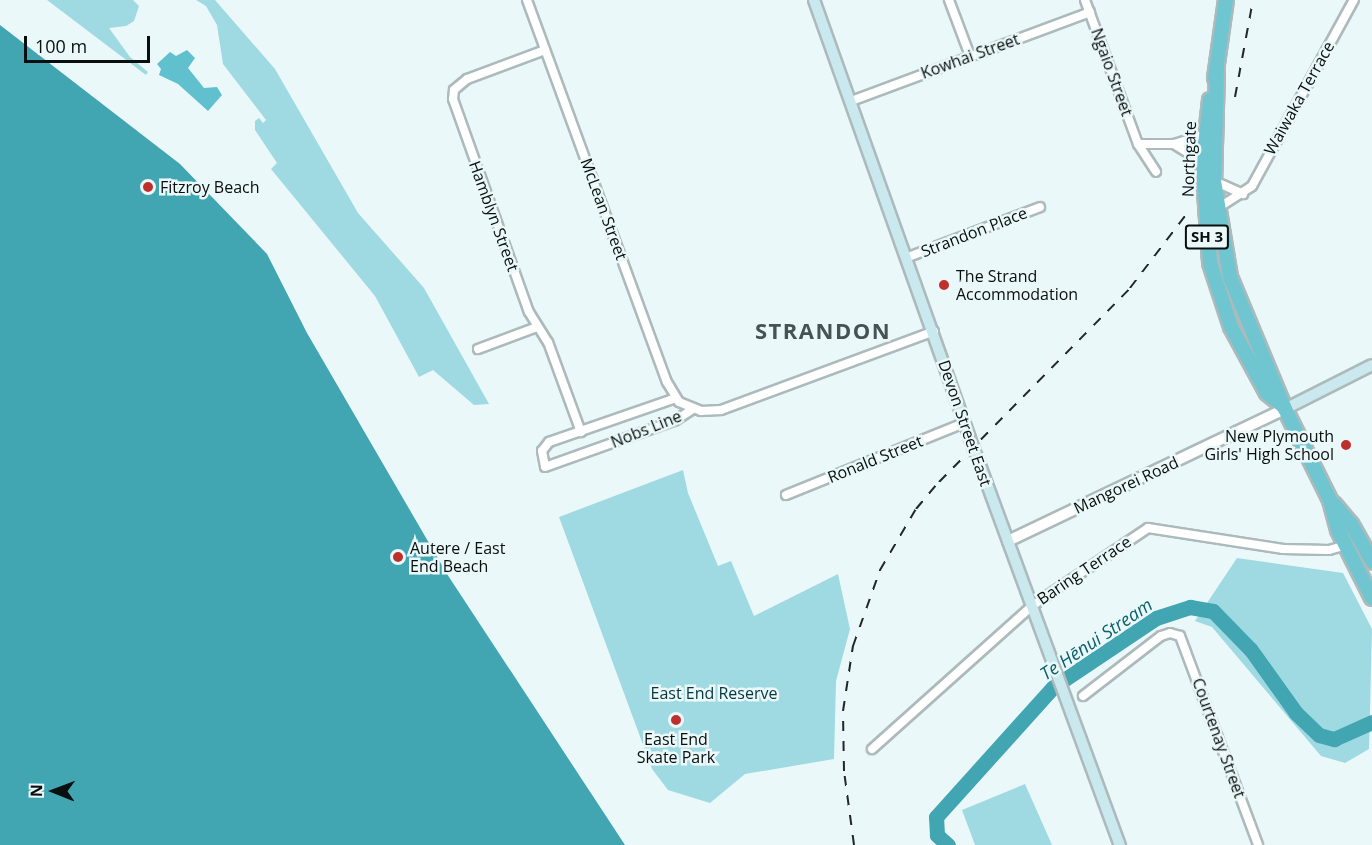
<!DOCTYPE html>
<meta charset="utf-8">
<style>
body{margin:0}
#map{position:relative;width:1372px;height:845px;overflow:hidden;background:#eaf8fa;font-family:"Open Sans",sans-serif}
div>[style]{position:absolute}
.green>*{inset:0;background:#9fd9e1}
.forest>*{inset:0;background:#60c0cd}
.water>*{inset:0;background:#42a5b2}
.river>*{height:15px;margin:-7.5px;padding:0 7.5px;transform-origin:7.5px;border-radius:7.5px;background:#42a5b2}
.roads{filter:drop-shadow(2px 0 #adbabc) drop-shadow(-2px 0 #adbabc) drop-shadow(0 2px #adbabc) drop-shadow(0 -2px #adbabc)}
.minor>*{height:8px;margin:-4px;padding:0 4px;transform-origin:4px;border-radius:4px;background:#fff}
.tertiary>*{height:10px;margin:-5px;padding:0 5px;transform-origin:5px;border-radius:5px;background:#fff}
.secondary>*{height:10px;margin:-5px;padding:0 5px;transform-origin:5px;border-radius:5px;background:#c9e9ee}
.trunk>*{height:14px;margin:-7px;padding:0 7px;transform-origin:7px;border-radius:7px;background:#70c6d0}
.rail>*{height:2px;margin-top:-1px;transform-origin:0;background:repeating-linear-gradient(90deg,#212728 0 10px,transparent 0 20px)}
.bridges{filter:drop-shadow(2px 0 #adbabc) drop-shadow(-2px 0 #adbabc) drop-shadow(0 2px #adbabc) drop-shadow(0 -2px #adbabc)}
.secondary-bridge>*{height:10px;margin:-5px;padding:0 5px;transform-origin:5px;border-radius:5px;background:#c9e9ee}
.dots>*{width:16px;height:16px;translate:-50% -50%;box-sizing:border-box;border:3px solid #eaf8fa;border-radius:50%}
span{translate:-50% -50%;white-space:nowrap;text-align:center;line-height:1.15;-webkit-text-stroke:5px #eaf8fa;paint-order:stroke}
.shield-label span{padding:2px 4px;background:#eaf8fa;border:2px solid;border-radius:4px;-webkit-text-stroke-width:0}
.shield-label{font-size:15px;color:#090e0e;font-weight:700}
.street-label{font-size:16px;color:#090e0e}
.poi-label{font-size:16px;color:#090e0e}
.left{translate:0 -50%;text-align:left}
.right{translate:-100% -50%;text-align:right}
.park-label{font-size:16px;color:#06363c}
.water-label{font-size:18px;color:#0c606a;font-style:italic}
.district-label{font-size:22px;color:#465253;font-weight:700;letter-spacing:1.5px}
.north{position:absolute;left:24px;top:761px;width:60px;height:60px;-webkit-text-stroke:4px #eaf8fa;paint-order:stroke;rotate:271deg;font-size:16px;font-weight:700;line-height:24px;text-align:center;color:#090e0e}
.north::after{content:'';display:block;margin:auto;width:21px;height:27px;background:#090e0e;clip-path:polygon(50% 0,100% 100%,50% 72%,0 100%)}
.scale{position:absolute;left:24px;top:36px;width:126px;height:27px;box-sizing:border-box;border:3px solid #090e0e;border-top:0;padding-left:8px;font-size:18px;line-height:21px;white-space:nowrap;color:#090e0e;-webkit-text-stroke:4px #eaf8fa;paint-order:stroke}
</style>
<div id="map">
<div class="green">
<i style="clip-path:polygon(47px 0,133px 0,139px 6px,134px 21px,126px 26px,109px 28px,130px 57px,148px 72px,146px 75px)"></i>
<i style="clip-path:polygon(196px 0,215px 0,275px 69px,358px 213px,424px 288px,489px 404px,474px 405px,433px 370px,419px 377px,375px 296px,271px 169px,277px 163px,255px 130px,255px 121px,259px 118px,263px 123px,266px 120px,223px 64px,217px 25px,206px 6px)"></i>
<i style="clip-path:polygon(683px 470px,688px 493px,718px 566px,731px 561px,754px 616px,838px 574px,850px 629px,836px 681px,834px 759px,745px 774px,710px 803px,668px 790px,652px 769px,559px 517px)"></i>
<i style="clip-path:polygon(1237px 558px,1343px 573px,1372px 629px,1369px 749px,1345px 763px,1321px 756px,1212px 627px,1195px 621px)"></i>
<i style="clip-path:polygon(1025px 784px,1052px 845px,975px 845px,962px 810px)"></i>
</div>
<div class="forest">
<i style="clip-path:polygon(187px 50px,195px 58px,188px 68px,204px 88px,217px 87px,222px 95px,208px 111px,178px 84px,159px 75px,161px 69px,157px 64px,170px 52px,176px 56px)"></i>
</div>
<div class="water">
<i style="clip-path:polygon(0 25px,180px 164px,267px 254px,307px 333px,447px 574px,625px 845px,0 845px)"></i>
</div>
<div class="river">
<i style="left:948px;top:845px;width:15px;rotate:-138deg"></i>
<i style="left:937px;top:835px;width:18px;rotate:-93deg"></i>
<i style="left:936px;top:817px;width:175px;rotate:-48deg"></i>
<i style="left:1053px;top:687px;width:124px;rotate:-33.8deg"></i>
<i style="left:1156px;top:618px;width:36px;rotate:-18deg"></i>
<i style="left:1190px;top:607px;width:23px;rotate:10deg"></i>
<i style="left:1213px;top:611px;width:54px;rotate:45.7deg"></i>
<i style="left:1251px;top:650px;width:77px;rotate:54.5deg"></i>
<i style="left:1296px;top:713px;width:32px;rotate:44deg"></i>
<i style="left:1319px;top:735px;width:16px;rotate:15deg"></i>
<i style="left:1334px;top:739px;width:42px;rotate:-24.1deg"></i>
</div>
<div class="roads">
<div class="minor">
<i style="left:527px;top:0;width:407px;rotate:69.9deg"></i>
<i style="left:667px;top:382px;width:23px;rotate:59deg"></i>
<i style="left:679px;top:402px;width:24px;rotate:22deg"></i>
<i style="left:701px;top:411px;width:20px;rotate:-3deg"></i>
<i style="left:721px;top:410px;width:227px;rotate:-20.3deg"></i>
<i style="left:949px;top:0;width:60px;rotate:69.4deg"></i>
<i style="left:1085px;top:0;width:153px;rotate:69.8deg"></i>
<i style="left:1138px;top:144px;width:33px;rotate:57deg"></i>
<i style="left:545px;top:50px;width:83px;rotate:159.6deg"></i>
<i style="left:467px;top:79px;width:17px;rotate:140deg"></i>
<i style="left:454px;top:90px;width:9px;rotate:96deg"></i>
<i style="left:453px;top:99px;width:226px;rotate:70.4deg"></i>
<i style="left:529px;top:312px;width:36px;rotate:58deg"></i>
<i style="left:548px;top:342px;width:96px;rotate:69.9deg"></i>
<i style="left:851px;top:101px;width:255px;rotate:-20.4deg"></i>
<i style="left:1138px;top:144px;width:36px"></i>
<i style="left:1174px;top:144px;width:31px;rotate:-17deg"></i>
<i style="left:1174px;top:144px;width:34px;rotate:32deg"></i>
<i style="left:1214px;top:181px;width:32px;rotate:24deg"></i>
<i style="left:1218px;top:208px;width:40px;rotate:-32.9deg"></i>
<i style="left:1252px;top:186px;width:212px;rotate:-61.3deg"></i>
<i style="left:908px;top:257px;width:141px;rotate:-20.7deg"></i>
<i style="left:478px;top:349px;width:63px;rotate:-20.4deg"></i>
<i style="left:676px;top:398px;width:134px;rotate:160.9deg"></i>
<i style="left:549px;top:442px;width:11px;rotate:128deg"></i>
<i style="left:542px;top:451px;width:16px;rotate:79deg"></i>
<i style="left:545px;top:467px;width:139px;rotate:-19.7deg"></i>
<i style="left:676px;top:420px;width:20px;rotate:-33deg"></i>
<i style="left:786px;top:495px;width:192px;rotate:-22deg"></i>
<i style="left:1083px;top:696px;width:98px;rotate:-37.6deg"></i>
<i style="left:1161px;top:636px;width:9px;rotate:-18deg"></i>
<i style="left:1170px;top:633px;width:10px;rotate:17deg"></i>
<i style="left:1180px;top:636px;width:223px;rotate:69.5deg"></i>
<i style="left:872px;top:749px;width:215px;rotate:-41.8deg"></i>
<i style="left:1032px;top:606px;width:140px;rotate:-33.9deg"></i>
<i style="left:1148px;top:528px;width:137px;rotate:8.8deg"></i>
<i style="left:1283px;top:549px;width:46px;rotate:1.2deg"></i>
<i style="left:1329px;top:550px;width:18px;rotate:-16deg"></i>
</div>
<div class="tertiary">
<i style="left:1008px;top:541px;width:307px;rotate:-25.5deg"></i>
</div>
<div class="secondary">
<i style="left:814px;top:0;width:466px;rotate:70.4deg"></i>
<i style="left:1285px;top:409px;width:97px;rotate:-26.8deg"></i>
<i style="left:977px;top:457px;width:414px;rotate:69.8deg"></i>
</div>
<div class="trunk">
<i style="left:1217px;top:70px;width:111px;rotate:91.5deg"></i>
<i style="left:1214px;top:181px;width:97px;rotate:80.5deg"></i>
<i style="left:1230px;top:277px;width:143px;rotate:67.4deg"></i>
<i style="left:1285px;top:409px;width:102px;rotate:63.7deg"></i>
<i style="left:1330px;top:500px;width:31px;rotate:75deg"></i>
<i style="left:1338px;top:530px;width:76px;rotate:63.4deg"></i>
<i style="left:1215px;top:78px;width:79px;rotate:-82deg"></i>
<i style="left:1210px;top:100px;width:62px;rotate:96.4deg"></i>
<i style="left:1203px;top:162px;width:101px;rotate:86deg"></i>
<i style="left:1210px;top:263px;width:67px;rotate:71.8deg"></i>
<i style="left:1231px;top:327px;width:75px;rotate:61.4deg"></i>
<i style="left:1267px;top:393px;width:22px;rotate:39deg"></i>
<i style="left:1334px;top:504px;width:26px;rotate:50deg"></i>
<i style="left:1351px;top:524px;width:43px;rotate:60.4deg"></i>
</div>
</div>
<div class="rail">
<i style="left:1235px;top:97px;width:99px;rotate:-79.5deg"></i>
<i style="left:854px;top:845px;width:75px;rotate:-97.7deg"></i>
<i style="left:844px;top:771px;width:60px;rotate:-91deg"></i>
<i style="left:843px;top:711px;width:66px;rotate:-81.3deg"></i>
<i style="left:853px;top:646px;width:81px;rotate:-70.4deg"></i>
<i style="left:880px;top:570px;width:71px;rotate:-59.5deg"></i>
<i style="left:916px;top:509px;width:35px;rotate:-50deg"></i>
<i style="left:939px;top:482px;width:272px;rotate:-45.4deg"></i>
<i style="left:1130px;top:288px;width:91px;rotate:-52.6deg"></i>
</div>
<div class="bridges">
<div class="secondary-bridge">
<i style="left:970px;top:439px;width:19px;rotate:69deg"></i>
</div>
</div>
<div class="dots">
<i style="left:148px;top:187px;background:#bf302d"></i>
<i style="left:944px;top:285px;background:#bf302d"></i>
<i style="left:1346px;top:445px;background:#bf302d"></i>
<i style="left:398px;top:557px;background:#bf302d"></i>
<i style="left:676px;top:720px;background:#bf302d"></i>
</div>
<div class="shield-label">
<span style="left:1207px;top:237px">SH 3</span>
</div>
<div class="street-label">
<span style="left:970px;top:56px;rotate:-20deg">Kowhai Street</span>
<span style="left:1112px;top:72px;rotate:70deg">Ngaio Street</span>
<span style="left:1299px;top:98px;rotate:-61deg">Waiwaka Terrace</span>
<span style="left:1189px;top:159px;rotate:-88deg">Northgate</span>
<span style="left:604px;top:209px;rotate:70deg">McLean Street</span>
<span style="left:494px;top:216px;rotate:70deg">Hamblyn Street</span>
<span style="left:974px;top:232px;rotate:-21deg">Strandon Place</span>
<span style="left:965px;top:423px;rotate:71deg">Devon Street East</span>
<span style="left:646px;top:429px;rotate:-22deg">Nobs Line</span>
<span style="left:875px;top:459px;rotate:-22deg">Ronald Street</span>
<span style="left:1126px;top:485px;rotate:-25deg">Mangorei Road</span>
<span style="left:1084px;top:570px;rotate:-34deg">Baring Terrace</span>
<span style="left:1219px;top:738px;rotate:70deg">Courtenay Street</span>
</div>
<div class="poi-label">
<span class="left" style="left:160px;top:187px">Fitzroy Beach</span>
<span class="left" style="left:956px;top:285px">The Strand<br>Accommodation</span>
<span class="right" style="left:1334px;top:445px">New Plymouth<br>Girls' High School</span>
<span class="left" style="left:410px;top:557px">Autere / East<br>End Beach</span>
<span style="left:676px;top:748px">East End<br>Skate Park</span>
</div>
<div class="park-label">
<span style="left:714px;top:693px">East End Reserve</span>
</div>
<div class="water-label">
<span style="left:1096px;top:639px;rotate:-34deg">Te Hēnui Stream</span>
</div>
<div class="district-label">
<span style="left:823px;top:331px">STRANDON</span>
</div>
<div class="north">N</div>
<div class="scale">100 m</div>
</div>
